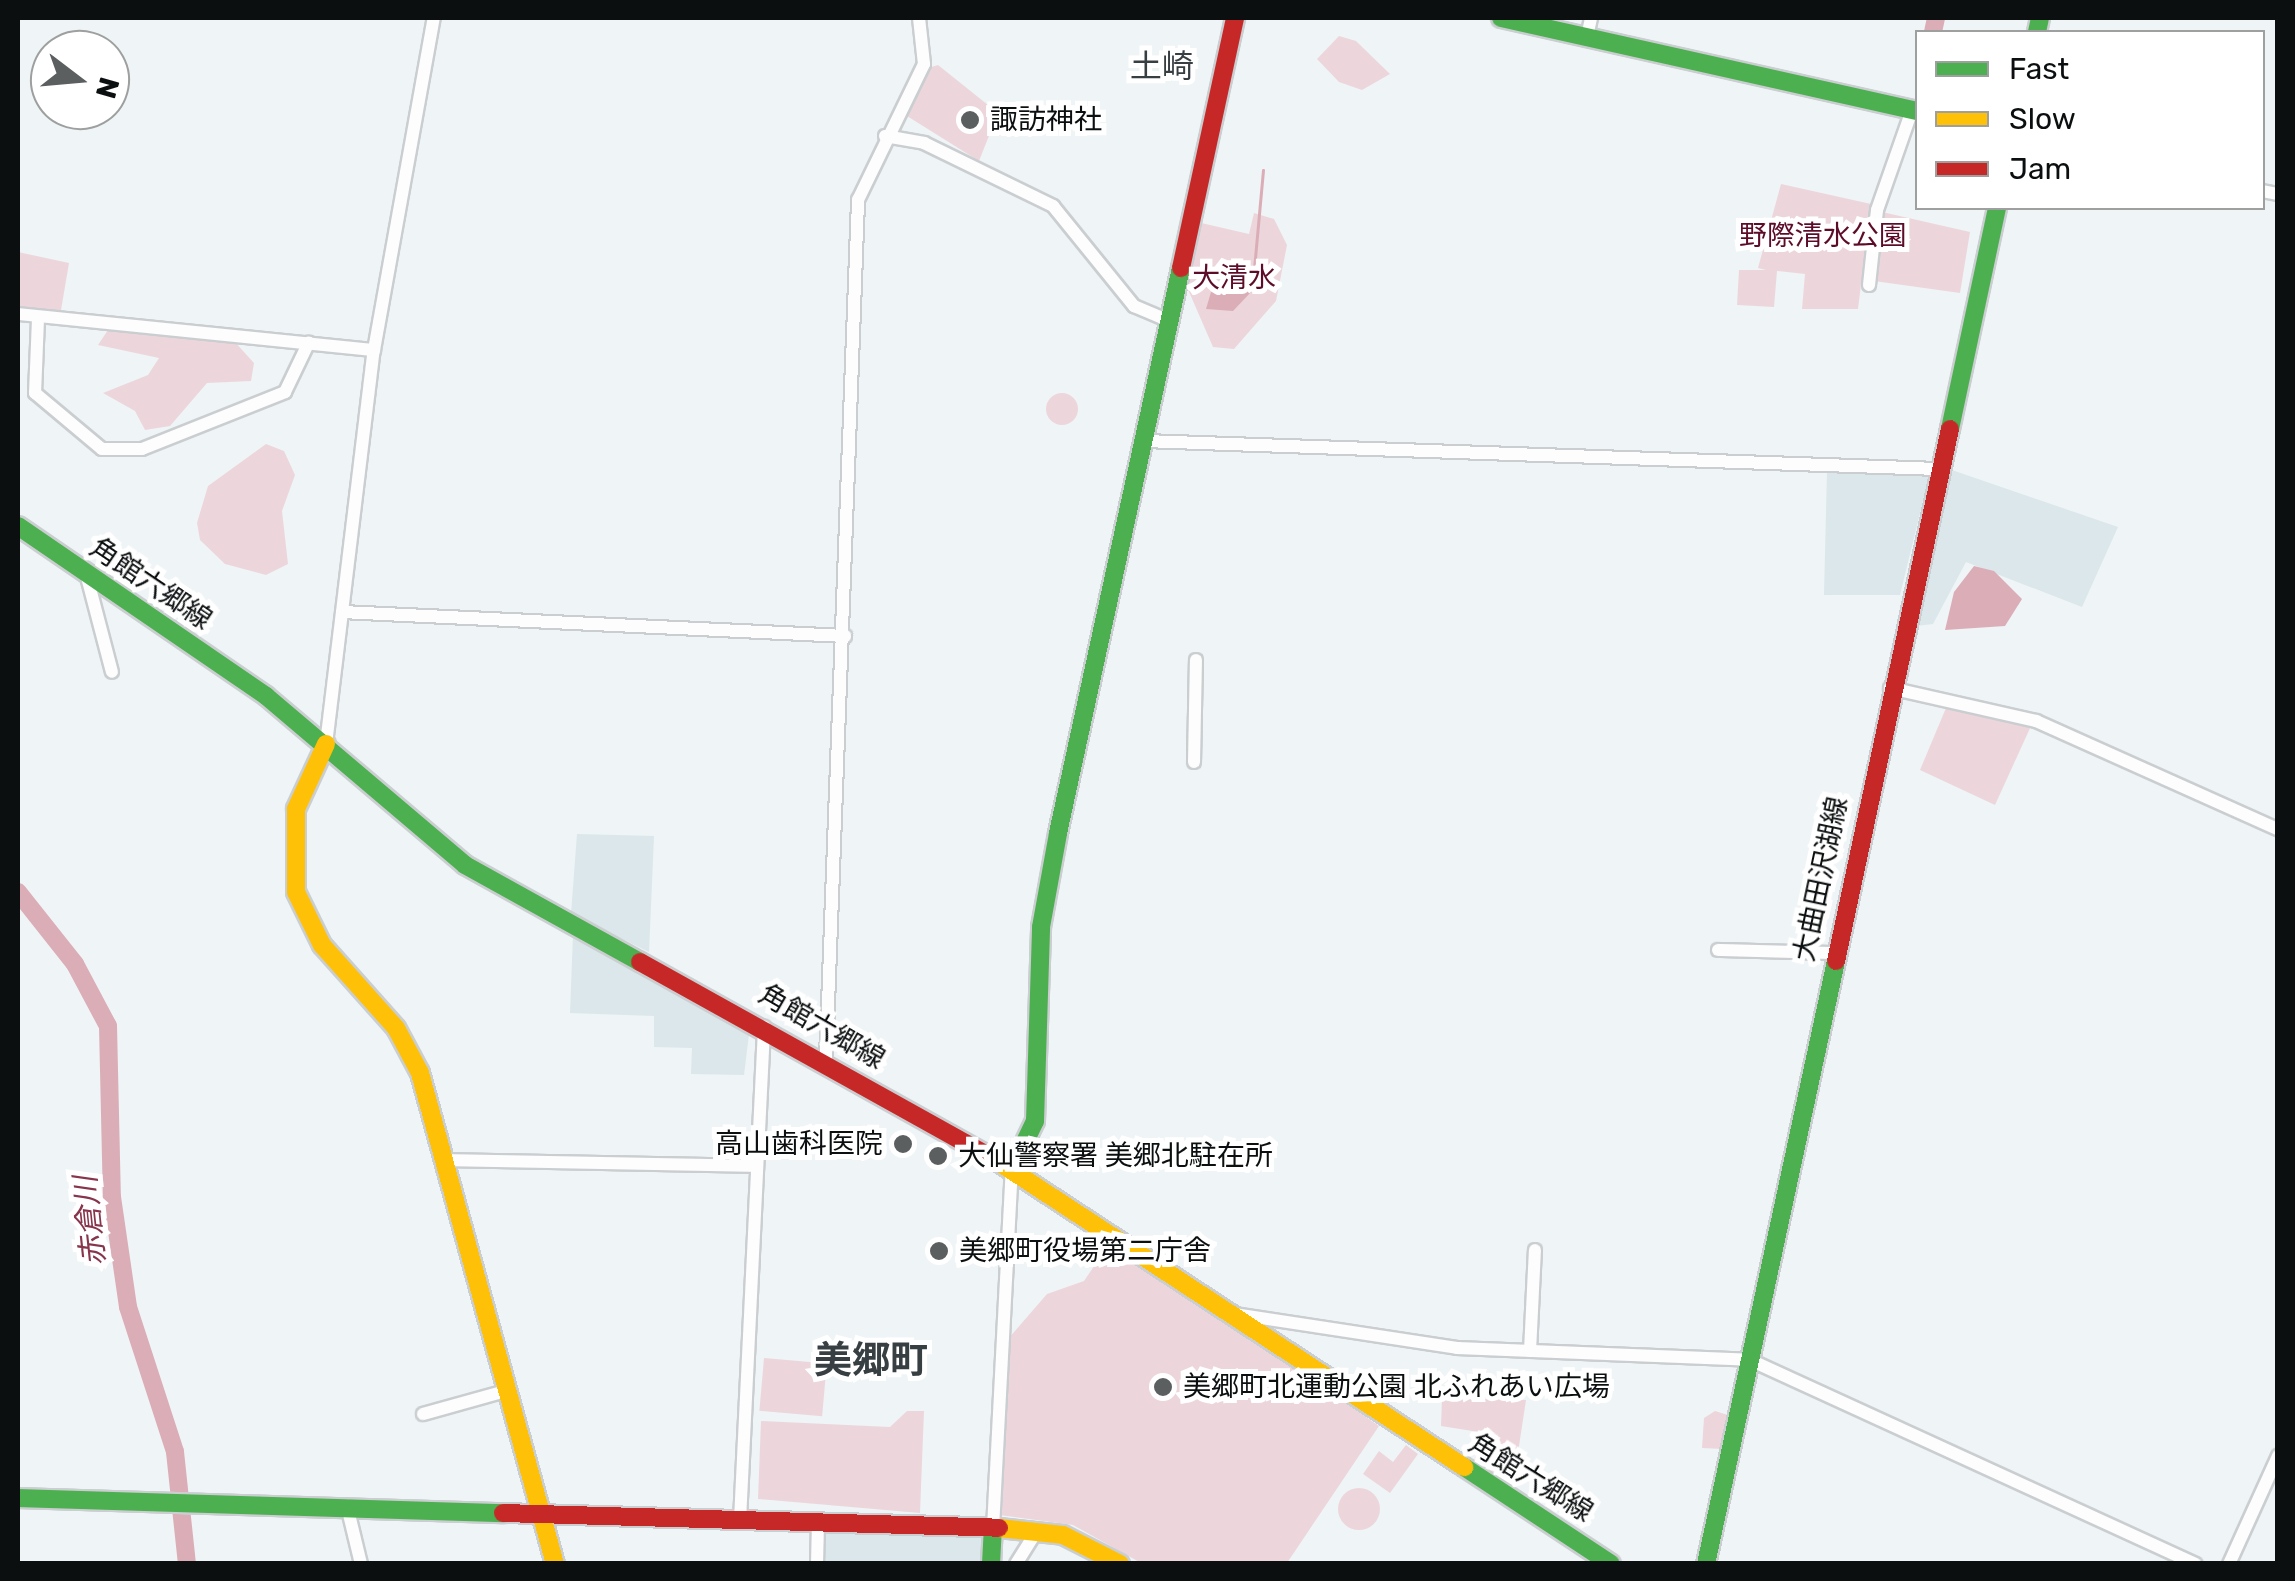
<!DOCTYPE html>
<meta charset="utf-8">
<style>
body{margin:0}
#map{position:relative;width:2295px;height:1581px;overflow:hidden;background:#eff4f6;font-family:Rubik,"Noto Sans JP",sans-serif}
div>[style]{position:absolute}
.built>*{inset:0;background:#dbe7eb}
.green>*{inset:0;background:#ecd6db;transform-origin:0 0}
.round{border-radius:50%}
.water>*{inset:0;background:#dbadb7}
.stream>*{height:2.5px;margin:-1.25px;padding:0 1.25px;transform-origin:1.25px;border-radius:1.25px;background:#dbadb7}
.river>*{height:18px;margin:-9px;padding:0 9px;transform-origin:9px;border-radius:9px;background:#dbadb7}
.roads{filter:drop-shadow(2px 0 #caced0) drop-shadow(-2px 0 #caced0) drop-shadow(0 2px #caced0) drop-shadow(0 -2px #caced0)}
.street>*{height:12px;margin:-6px;padding:0 6px;transform-origin:6px;border-radius:6px;background:#fdfdfe}
.fast>*{height:18px;margin:-9px;padding:0 9px;transform-origin:9px;border-radius:9px;background:#4caf50}
.slow>*{height:18px;margin:-9px;padding:0 9px;transform-origin:9px;border-radius:9px;background:#ffc107}
.jam>*{height:18px;margin:-9px;padding:0 9px;transform-origin:9px;border-radius:9px;background:#c62828}
.dots>*{width:28px;height:28px;translate:-50% -50%;box-sizing:border-box;border:5px solid #fff;border-radius:50%}
span{translate:-50% -50%;white-space:nowrap;text-align:center;line-height:1.15;-webkit-text-stroke:10px #fff;paint-order:stroke}
.poi-label{font-size:28px;color:#0c0f10}
.left{translate:0 -50%;text-align:left}
.right{translate:-100% -50%;text-align:right}
.park-label{font-size:28px;color:#5c0b29}
.street-label{font-size:28px;color:#0c0f10}
.water-label{font-size:30px;color:#87354c;font-style:italic}
.quarter-label{font-size:32px;color:#383f42}
.district-label{font-size:38px;color:#383f42;font-weight:700}
.frame{position:absolute;inset:0;border:20px solid #0c0f10;pointer-events:none}
.legend{position:absolute;left:1915px;top:30px;width:350px;height:180px;box-sizing:border-box;background:#fff;border:2px solid #9e9f9f;margin:0;padding:12px 18px;list-style:none;font-size:30px;color:#0c0f10}
.legend li{display:flex;align-items:center;gap:20px;height:50px}
.legend b{width:50px;border:2px solid #9e9f9f}
.north{position:absolute;left:30px;top:30px;width:100px;height:100px;box-sizing:border-box;background:#fff;border:2px solid #9e9f9f;border-radius:50%;rotate:106deg;font-size:28px;font-weight:700;line-height:40px;text-align:center;color:#0c0f10}
.north::after{content:'';display:block;margin:auto;width:35px;height:45px;background:#5b5f60;clip-path:polygon(50% 0,100% 100%,50% 72%,0 100%)}
</style>
<div id="map">
<div class="built">
<i style="clip-path:polygon(1946px 468px,2118px 527px,2082px 607px,1966px 562px,1933px 624px,1907px 627px)"></i>
<i style="clip-path:polygon(1827px 472px,1929px 476px,1900px 595px,1824px 595px)"></i>
<i style="clip-path:polygon(577px 834px,654px 836px,649px 952px,571px 914px)"></i>
<i style="clip-path:polygon(573px 935px,750px 1026px,744px 1075px,691px 1074px,692px 1048px,654px 1047px,654px 1016px,570px 1013px)"></i>
<i style="clip-path:polygon(821px 1528px,989px 1533px,988px 1563px,820px 1564px)"></i>
</div>
<div class="green">
<i style="clip-path:polygon(1339px 36px,1356px 41px,1390px 74px,1362px 90px,1339px 82px,1317px 59px)"></i>
<i style="clip-path:polygon(938px 65px,998px 113px,979px 161px,907px 116px,928px 68px)"></i>
<i style="clip-path:polygon(1781px 184px,1871px 204px,1858px 309px,1802px 309px,1805px 274px,1777px 271px,1774px 307px,1737px 305px,1739px 270px,1766px 270px,1758px 268px)"></i>
<i style="clip-path:polygon(1882px 212px,1970px 232px,1960px 293px,1874px 281px)"></i>
<i style="clip-path:polygon(1254px 213px,1274px 219px,1287px 245px,1276px 301px,1234px 349px,1213px 347px,1183px 278px,1197px 222px,1249px 234px)"></i>
<i style="clip-path:polygon(18px 252px,69px 263px,60px 316px,18px 309px)"></i>
<i style="clip-path:polygon(108px 330px,234px 341px,254px 363px,251px 381px,207px 383px,170px 426px,145px 430px,135px 411px,103px 393px,148px 375px,159px 358px,98px 345px)"></i>
<i class="round" style="left:1046px;top:393px;width:32px;height:32px"></i>
<i style="clip-path:polygon(266px 444px,284px 451px,295px 475px,282px 511px,288px 564px,266px 575px,225px 564px,200px 540px,197px 523px,208px 486px)"></i>
<i style="clip-path:polygon(1946px 708px,2031px 726px,1995px 805px,1920px 770px)"></i>
<i style="clip-path:polygon(1111px 1241px,1379px 1426px,1287px 1563px,1141px 1563px,1073px 1525px,999px 1515px,1008px 1339px,1047px 1294px,1084px 1281px)"></i>
<i style="left:764px;top:1358px;width:63px;height:53px;rotate:5deg"></i>
<i style="clip-path:polygon(1442px 1398px,1526px 1400px,1512px 1492px,1471px 1468px,1485px 1433px,1441px 1426px)"></i>
<i style="clip-path:polygon(907px 1411px,924px 1411px,920px 1513px,758px 1499px,761px 1421px,890px 1427px)"></i>
<i style="clip-path:polygon(1715px 1411px,1731px 1416px,1723px 1449px,1702px 1448px,1704px 1418px)"></i>
<i style="clip-path:polygon(1406px 1445px,1418px 1454px,1390px 1493px,1363px 1474px,1379px 1451px,1393px 1462px)"></i>
<i class="round" style="left:1338px;top:1488px;width:42px;height:42px"></i>
</div>
<div class="water">
<i style="clip-path:polygon(1252px 291px,1233px 311px,1206px 309px,1211px 292px)"></i>
<i style="clip-path:polygon(1974px 566px,1994px 571px,2022px 599px,2005px 626px,1945px 630px,1954px 592px)"></i>
</div>
<div class="stream">
<i style="left:1252px;top:291px;width:121px;rotate:-84.8deg"></i>
</div>
<div class="river">
<i style="left:1933px;top:32px;width:14px;rotate:-78deg"></i>
<i style="left:18px;top:892px;width:92px;rotate:51.6deg"></i>
<i style="left:75px;top:964px;width:70px;rotate:62deg"></i>
<i style="left:108px;top:1026px;width:171px;rotate:88.7deg"></i>
<i style="left:112px;top:1197px;width:111px;rotate:81.7deg"></i>
<i style="left:128px;top:1307px;width:152px;rotate:72deg"></i>
<i style="left:175px;top:1452px;width:113px;rotate:83.9deg"></i>
</div>
<div class="roads">
<div class="street">
<i style="left:1587px;top:37px;width:19px;rotate:-78deg"></i>
<i style="left:885px;top:136px;width:40px;rotate:10deg"></i>
<i style="left:924px;top:143px;width:144px;rotate:26deg"></i>
<i style="left:1053px;top:206px;width:129px;rotate:51deg"></i>
<i style="left:1134px;top:306px;width:36px;rotate:23deg"></i>
<i style="left:2262px;top:191px;width:16px;rotate:11deg"></i>
<i style="left:1869px;top:285px;width:75px;rotate:-83.9deg"></i>
<i style="left:1877px;top:210px;width:106px;rotate:-70.7deg"></i>
<i style="left:18px;top:314px;width:358px;rotate:5.8deg"></i>
<i style="left:38px;top:319px;width:74px;rotate:92.3deg"></i>
<i style="left:35px;top:393px;width:87px;rotate:39.9deg"></i>
<i style="left:102px;top:449px;width:40px"></i>
<i style="left:142px;top:449px;width:154px;rotate:-21.7deg"></i>
<i style="left:285px;top:392px;width:55px;rotate:-64.4deg"></i>
<i style="left:1144px;top:441px;width:794px;rotate:2.02deg"></i>
<i style="left:86px;top:573px;width:102px;rotate:75.3deg"></i>
<i style="left:342px;top:612px;width:504px;rotate:2.73deg"></i>
<i style="left:1890px;top:688px;width:150px;rotate:12.7deg"></i>
<i style="left:2036px;top:721px;width:265px;rotate:24.1deg"></i>
<i style="left:326px;top:744px;width:397px;rotate:-83.1deg"></i>
<i style="left:374px;top:350px;width:337px;rotate:-79.8deg"></i>
<i style="left:1194px;top:762px;width:102px;rotate:-88.9deg"></i>
<i style="left:1718px;top:950px;width:116px;rotate:1.5deg"></i>
<i style="left:826px;top:1058px;width:859px;rotate:-87.86deg"></i>
<i style="left:858px;top:200px;width:151px;rotate:-64.1deg"></i>
<i style="left:924px;top:64px;width:46px;rotate:-96.2deg"></i>
<i style="left:448px;top:1160px;width:308px;rotate:1.1deg"></i>
<i style="left:1235px;top:1314px;width:225px;rotate:8.7deg"></i>
<i style="left:1457px;top:1348px;width:293px;rotate:2.3deg"></i>
<i style="left:1750px;top:1360px;width:490px;rotate:24.6deg"></i>
<i style="left:1530px;top:1351px;width:101px;rotate:-87.2deg"></i>
<i style="left:423px;top:1414px;width:89px;rotate:-15.6deg"></i>
<i style="left:347px;top:1506px;width:60px;rotate:76.4deg"></i>
<i style="left:740px;top:1520px;width:494px;rotate:-87.2deg"></i>
<i style="left:993px;top:1528px;width:360px;rotate:-87deg"></i>
<i style="left:817px;top:1564px;width:41px;rotate:-88.6deg"></i>
<i style="left:1016px;top:1564px;width:40px;rotate:-58deg"></i>
<i style="left:2229px;top:1564px;width:119px;rotate:-65.6deg"></i>
</div>
<div class="fast">
<i style="left:1501px;top:18px;width:427px;rotate:12.6deg"></i>
<i style="left:2037px;top:32px;width:14px;rotate:-78deg"></i>
<i style="left:1950px;top:429px;width:226px;rotate:-78deg"></i>
<i style="left:18px;top:526px;width:301px;rotate:34.4deg"></i>
<i style="left:266px;top:696px;width:261px;rotate:40.3deg"></i>
<i style="left:465px;top:865px;width:200px;rotate:29deg"></i>
<i style="left:1012px;top:1169px;width:53px;rotate:-64.4deg"></i>
<i style="left:1035px;top:1121px;width:194px;rotate:-88.2deg"></i>
<i style="left:1041px;top:927px;width:96px;rotate:-79.7deg"></i>
<i style="left:1058px;top:833px;width:578px;rotate:-77.72deg"></i>
<i style="left:1464px;top:1467px;width:176px;rotate:33.4deg"></i>
<i style="left:18px;top:1498px;width:485px;rotate:1.8deg"></i>
<i style="left:991px;top:1564px;width:36px;rotate:-87deg"></i>
<i style="left:1706px;top:1564px;width:617px;rotate:-77.83deg"></i>
</div>
<div class="slow">
<i style="left:326px;top:744px;width:72px;rotate:114.8deg"></i>
<i style="left:296px;top:809px;width:83px;rotate:90deg"></i>
<i style="left:296px;top:892px;width:59px;rotate:63.9deg"></i>
<i style="left:322px;top:945px;width:111px;rotate:48.3deg"></i>
<i style="left:396px;top:1028px;width:51px;rotate:61.9deg"></i>
<i style="left:420px;top:1073px;width:509px;rotate:74.63deg"></i>
<i style="left:991px;top:1157px;width:566px;rotate:33.24deg"></i>
<i style="left:999px;top:1528px;width:64px;rotate:6.2deg"></i>
<i style="left:1063px;top:1535px;width:64px;rotate:27deg"></i>
</div>
<div class="jam">
<i style="left:1181px;top:268px;width:256px;rotate:-77.8deg"></i>
<i style="left:1836px;top:961px;width:544px;rotate:-77.91deg"></i>
<i style="left:640px;top:962px;width:402px;rotate:29.1deg"></i>
<i style="left:503px;top:1513px;width:496px;rotate:1.7deg"></i>
</div>
</div>
<div class="dots">
<i style="left:970px;top:120px;background:#5b5f60"></i>
<i style="left:903px;top:1144px;background:#5b5f60"></i>
<i style="left:938px;top:1156px;background:#5b5f60"></i>
<i style="left:939px;top:1251px;background:#5b5f60"></i>
<i style="left:1163px;top:1387px;background:#5b5f60"></i>
</div>
<div class="poi-label">
<span class="left" style="left:990px;top:120px">諏訪神社</span>
<span class="right" style="left:883px;top:1144px">高山歯科医院</span>
<span class="left" style="left:958px;top:1156px">大仙警察署 美郷北駐在所</span>
<span class="left" style="left:959px;top:1251px">美郷町役場第二庁舎</span>
<span class="left" style="left:1183px;top:1387px">美郷町北運動公園 北ふれあい広場</span>
</div>
<div class="park-label">
<span style="left:1823px;top:236px">野際清水公園</span>
<span style="left:1234px;top:278px">大清水</span>
</div>
<div class="street-label">
<span style="left:151px;top:584px;rotate:34deg">角館六郷線</span>
<span style="left:1821px;top:879px;rotate:-78deg">大曲田沢湖線</span>
<span style="left:822px;top:1027px;rotate:30deg">角館六郷線</span>
<span style="left:1531px;top:1478px;rotate:32deg">角館六郷線</span>
</div>
<div class="water-label">
<span style="left:90px;top:1221px;rotate:-96deg">赤倉川</span>
</div>
<div class="quarter-label">
<span style="left:1162px;top:66px">土崎</span>
</div>
<div class="district-label">
<span style="left:871px;top:1361px">美郷町</span>
</div>
<div class="frame"></div>
<ul class="legend">
<li><b style="height:12px;background:#4caf50"></b>Fast</li>
<li><b style="height:12px;background:#ffc107"></b>Slow</li>
<li><b style="height:12px;background:#c62828"></b>Jam</li>
</ul>
<div class="north">N</div>
</div>
